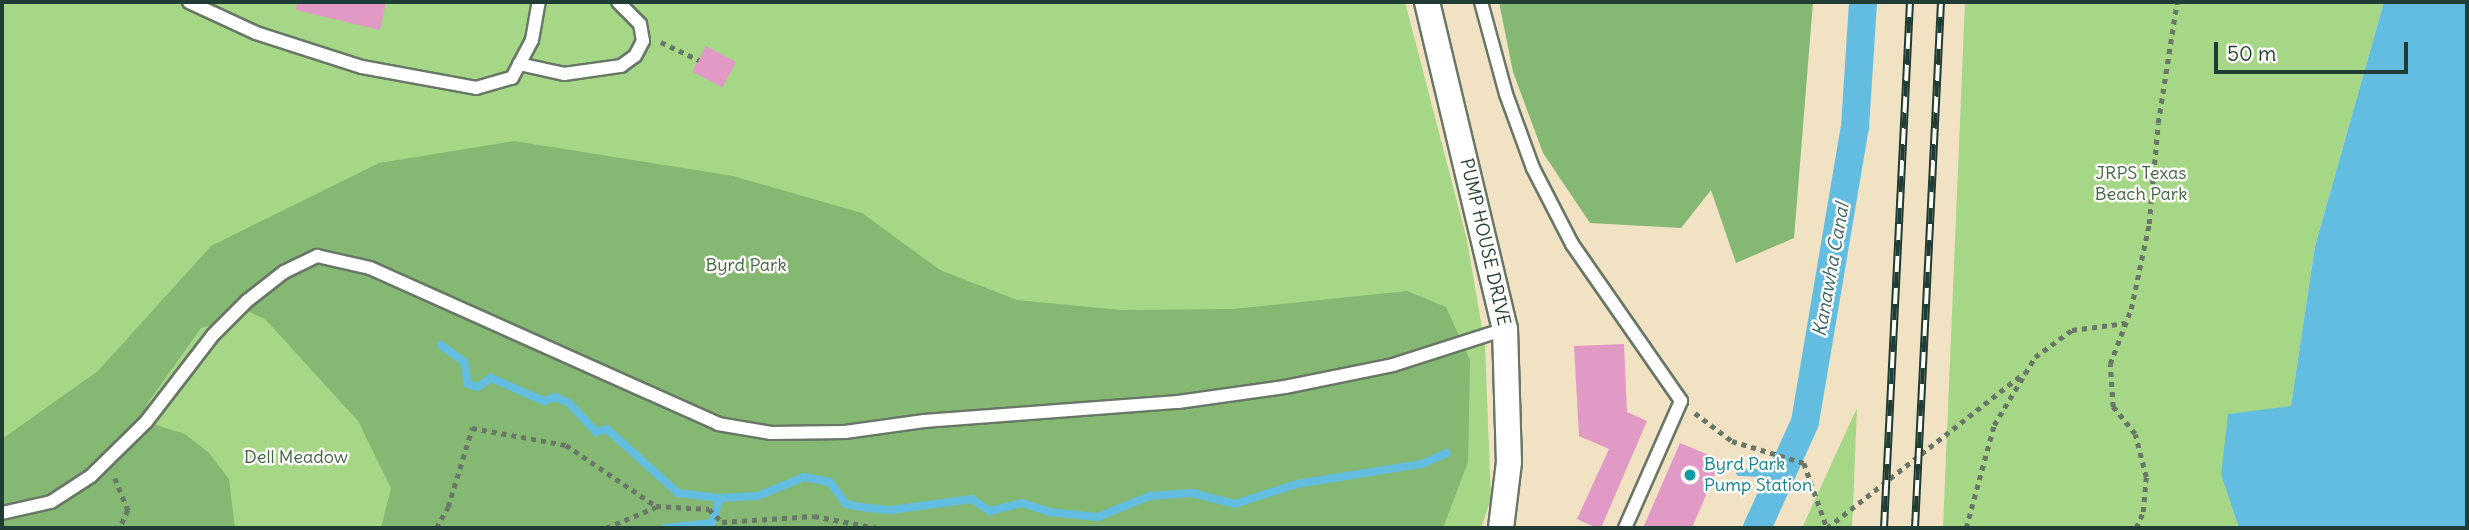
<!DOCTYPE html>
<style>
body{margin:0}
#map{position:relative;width:2469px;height:530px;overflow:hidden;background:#f1e2c4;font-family:Delius,sans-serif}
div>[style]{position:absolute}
.green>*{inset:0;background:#a5d786}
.forest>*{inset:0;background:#84b873}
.water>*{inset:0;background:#63bde0}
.stream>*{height:8px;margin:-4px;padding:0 4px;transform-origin:4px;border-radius:4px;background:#63bde0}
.canal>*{height:28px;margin:-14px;padding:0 14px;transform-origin:14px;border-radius:14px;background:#63bde0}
.building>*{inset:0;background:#e19ac6;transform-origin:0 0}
.path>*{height:4.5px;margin-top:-2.25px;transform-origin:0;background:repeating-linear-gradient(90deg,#687766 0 5px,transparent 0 10px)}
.roads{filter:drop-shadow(2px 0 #687766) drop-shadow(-2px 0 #687766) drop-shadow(0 2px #687766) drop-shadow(0 -2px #687766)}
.lane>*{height:12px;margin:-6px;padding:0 6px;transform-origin:6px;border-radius:6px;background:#fff}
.street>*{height:24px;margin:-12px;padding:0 12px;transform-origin:12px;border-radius:12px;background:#fff}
.rail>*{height:8px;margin-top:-4px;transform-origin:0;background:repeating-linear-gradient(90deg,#fdfcf7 0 16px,#1f3d34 0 32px);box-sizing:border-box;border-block:2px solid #1f3d34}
.dots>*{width:19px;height:19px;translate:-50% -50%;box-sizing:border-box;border:4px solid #fdfcf7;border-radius:50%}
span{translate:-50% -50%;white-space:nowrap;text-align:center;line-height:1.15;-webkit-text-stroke:5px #fdfcf7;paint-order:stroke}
.park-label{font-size:18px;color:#406448}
.street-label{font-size:18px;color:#1f3d34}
.culture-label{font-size:18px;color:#0d838f}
.left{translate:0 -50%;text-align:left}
.water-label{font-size:19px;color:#336368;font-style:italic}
.frame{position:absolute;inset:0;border:4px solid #1f3d34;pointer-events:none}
.scale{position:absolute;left:2214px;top:42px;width:194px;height:32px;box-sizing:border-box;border:4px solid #1f3d34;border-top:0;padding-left:9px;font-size:21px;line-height:24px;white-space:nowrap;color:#1f3d34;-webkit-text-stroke:5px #fdfcf7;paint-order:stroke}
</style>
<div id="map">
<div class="green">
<i style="clip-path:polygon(2px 2px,1405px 2px,1467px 240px,1485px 346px,1491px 499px,1481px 528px,2px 528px)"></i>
<i style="clip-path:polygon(1965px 2px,2384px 2px,2315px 246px,2291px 406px,2221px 475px,2239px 528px,1943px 528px)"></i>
<i style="clip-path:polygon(1857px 408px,1852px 528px,1802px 528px)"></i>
</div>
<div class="forest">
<i style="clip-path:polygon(1499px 2px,1813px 2px,1794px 238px,1736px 263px,1711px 190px,1681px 228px,1590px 223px,1543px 153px,1513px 72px)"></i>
<i style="clip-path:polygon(514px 141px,733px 176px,862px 213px,940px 270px,1017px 300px,1121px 310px,1233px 309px,1407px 291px,1446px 307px,1470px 360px,1468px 462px,1443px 528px,381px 528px,391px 488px,358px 421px,265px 319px,241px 308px,218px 324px,201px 328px,147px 404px,146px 422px,185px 434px,209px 453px,229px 479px,235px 528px,2px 528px,2px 439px,98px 371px,211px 246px,379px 163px)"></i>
</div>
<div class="water">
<i style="clip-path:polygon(2384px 2px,2467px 2px,2467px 528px,2239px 528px,2221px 475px,2228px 414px,2291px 406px,2315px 246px)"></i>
</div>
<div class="stream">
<i style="left:441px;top:345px;width:29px;rotate:36deg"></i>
<i style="left:464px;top:362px;width:22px;rotate:80deg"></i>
<i style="left:468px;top:384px;width:10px;rotate:17deg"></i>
<i style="left:478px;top:387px;width:16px;rotate:-35deg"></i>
<i style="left:491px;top:378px;width:58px;rotate:23.5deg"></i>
<i style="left:544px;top:401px;width:12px;rotate:-20deg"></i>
<i style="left:555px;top:397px;width:15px;rotate:23deg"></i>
<i style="left:569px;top:403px;width:40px;rotate:47deg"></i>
<i style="left:596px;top:432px;width:11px;rotate:-15deg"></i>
<i style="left:607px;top:429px;width:96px;rotate:42deg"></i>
<i style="left:678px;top:493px;width:42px;rotate:6.8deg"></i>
<i style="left:1740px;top:472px;width:41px;rotate:2.8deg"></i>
<i style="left:665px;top:528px;width:47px;rotate:-6.1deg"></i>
<i style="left:712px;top:523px;width:26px;rotate:-72deg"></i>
<i style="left:720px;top:498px;width:38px;rotate:-3deg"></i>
<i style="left:758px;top:496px;width:50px;rotate:-22.4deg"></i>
<i style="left:804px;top:477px;width:26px;rotate:11deg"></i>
<i style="left:830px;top:482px;width:27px;rotate:54deg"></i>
<i style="left:846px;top:504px;width:14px;rotate:12deg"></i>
<i style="left:860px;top:507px;width:31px;rotate:6deg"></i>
<i style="left:891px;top:510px;width:82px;rotate:-7.7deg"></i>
<i style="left:972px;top:499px;width:22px;rotate:34deg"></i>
<i style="left:990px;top:511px;width:33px;rotate:-14deg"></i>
<i style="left:1022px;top:503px;width:28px;rotate:18deg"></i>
<i style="left:1049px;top:512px;width:49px;rotate:5.8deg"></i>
<i style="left:1098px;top:517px;width:56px;rotate:-22deg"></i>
<i style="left:1150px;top:496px;width:42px;rotate:-4.1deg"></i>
<i style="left:1192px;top:493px;width:44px;rotate:14.3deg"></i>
<i style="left:1235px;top:504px;width:65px;rotate:-17.9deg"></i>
<i style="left:1297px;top:484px;width:127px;rotate:-9.1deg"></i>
<i style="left:1422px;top:464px;width:27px;rotate:-24deg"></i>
</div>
<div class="canal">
<i style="left:1757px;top:528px;width:116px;rotate:-65.6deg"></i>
<i style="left:1805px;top:422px;width:299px;rotate:-80.4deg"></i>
<i style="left:1855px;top:127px;width:125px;rotate:-86.3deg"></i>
</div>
<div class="building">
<i style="clip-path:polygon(297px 2px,386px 2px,380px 30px,296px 10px)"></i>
<i style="left:706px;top:46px;width:34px;height:29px;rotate:28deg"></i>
<i style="clip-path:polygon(1624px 344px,1627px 412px,1647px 421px,1601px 528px,1597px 528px,1577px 519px,1609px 449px,1579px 436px,1574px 346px)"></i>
<i style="clip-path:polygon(1680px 443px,1721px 460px,1692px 528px,1643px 528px)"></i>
</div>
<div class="path">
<i style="left:2241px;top:2px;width:37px"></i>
<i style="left:661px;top:42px;width:42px;rotate:25.3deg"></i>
<i style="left:1695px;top:413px;width:46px;rotate:37.1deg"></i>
<i style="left:1732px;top:441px;width:75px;rotate:17deg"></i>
<i style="left:1804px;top:463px;width:69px;rotate:70.5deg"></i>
<i style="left:115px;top:478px;width:35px;rotate:68deg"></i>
<i style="left:128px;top:510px;width:20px;rotate:114deg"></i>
<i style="left:436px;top:528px;width:24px;rotate:-60deg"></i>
<i style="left:448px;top:507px;width:83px;rotate:-73.1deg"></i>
<i style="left:472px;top:428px;width:96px;rotate:10.3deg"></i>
<i style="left:566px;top:445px;width:109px;rotate:34.1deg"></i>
<i style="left:656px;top:506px;width:53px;rotate:3.2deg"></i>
<i style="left:709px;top:509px;width:18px;rotate:45deg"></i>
<i style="left:722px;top:522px;width:92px;rotate:-3.7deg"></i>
<i style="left:814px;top:516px;width:64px;rotate:10.8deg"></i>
<i style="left:606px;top:528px;width:54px;rotate:-22.8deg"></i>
<i style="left:1827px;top:528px;width:251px;rotate:-38.2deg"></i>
<i style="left:1966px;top:528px;width:107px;rotate:-74.8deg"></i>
<i style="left:1994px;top:425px;width:79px;rotate:-58.9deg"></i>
<i style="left:2035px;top:357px;width:46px;rotate:-36.1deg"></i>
<i style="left:2072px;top:330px;width:54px;rotate:-7.4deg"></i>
<i style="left:2136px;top:528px;width:17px;rotate:-66deg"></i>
<i style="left:2143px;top:512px;width:35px;rotate:-85deg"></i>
<i style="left:2146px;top:477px;width:44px;rotate:-104.3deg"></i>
<i style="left:2135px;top:434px;width:35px;rotate:-129deg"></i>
<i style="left:2113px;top:407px;width:43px;rotate:-94deg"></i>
<i style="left:2110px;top:364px;width:59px;rotate:-69.1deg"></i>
<i style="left:2131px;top:309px;width:87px;rotate:-78deg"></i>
<i style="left:2149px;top:224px;width:101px;rotate:-84.9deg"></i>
<i style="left:2158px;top:123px;width:122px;rotate:-81.1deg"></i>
</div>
<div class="roads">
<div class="lane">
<i style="left:189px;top:2px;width:74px;rotate:24.8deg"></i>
<i style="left:256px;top:33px;width:111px;rotate:17.8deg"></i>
<i style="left:362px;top:67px;width:116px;rotate:10.4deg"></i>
<i style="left:476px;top:88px;width:37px;rotate:-16deg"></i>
<i style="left:512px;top:78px;width:43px;rotate:-62.2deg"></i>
<i style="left:532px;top:40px;width:39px;rotate:-80deg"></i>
<i style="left:1481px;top:2px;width:95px;rotate:74.8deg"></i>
<i style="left:1506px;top:94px;width:79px;rotate:70deg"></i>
<i style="left:1533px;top:168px;width:85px;rotate:62.8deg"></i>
<i style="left:1572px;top:244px;width:191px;rotate:55.2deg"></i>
<i style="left:1681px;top:401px;width:139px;rotate:113.8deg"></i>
<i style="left:519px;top:64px;width:46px;rotate:12.5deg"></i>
<i style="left:564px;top:74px;width:58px;rotate:-8deg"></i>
<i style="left:621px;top:66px;width:17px;rotate:-36deg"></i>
<i style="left:635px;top:56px;width:17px;rotate:-62deg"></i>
<i style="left:643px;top:41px;width:17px;rotate:-100deg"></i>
<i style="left:640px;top:24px;width:31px;rotate:-135deg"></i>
<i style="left:2px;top:513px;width:50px;rotate:-12.7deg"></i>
<i style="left:51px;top:502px;width:48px;rotate:-33deg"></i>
<i style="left:91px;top:476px;width:77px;rotate:-44.5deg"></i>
<i style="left:146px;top:422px;width:110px;rotate:-52.4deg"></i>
<i style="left:213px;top:335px;width:48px;rotate:-45deg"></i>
<i style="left:247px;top:301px;width:47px;rotate:-38.1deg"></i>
<i style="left:284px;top:272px;width:37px;rotate:-26deg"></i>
<i style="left:317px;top:256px;width:54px;rotate:12.8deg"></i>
<i style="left:370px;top:268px;width:381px;rotate:24.1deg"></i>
<i style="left:718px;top:424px;width:54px;rotate:9.6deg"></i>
<i style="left:771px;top:433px;width:74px;rotate:-0.8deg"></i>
<i style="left:845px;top:432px;width:80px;rotate:-7.9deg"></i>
<i style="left:924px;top:421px;width:255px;rotate:-4.3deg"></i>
<i style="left:1178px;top:402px;width:108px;rotate:-8deg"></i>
<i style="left:1285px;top:387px;width:110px;rotate:-11.5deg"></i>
<i style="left:1393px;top:365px;width:118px;rotate:-17.8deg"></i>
</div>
<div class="street">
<i style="left:1427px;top:2px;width:336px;rotate:76.6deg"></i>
<i style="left:1505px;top:329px;width:133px;rotate:88.3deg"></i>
<i style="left:1509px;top:462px;width:66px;rotate:96.9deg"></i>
</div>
</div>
<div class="rail">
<i style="left:1884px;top:528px;width:527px;rotate:-87.17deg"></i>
<i style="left:1915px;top:528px;width:527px;rotate:-87.17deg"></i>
</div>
<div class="dots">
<i style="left:1690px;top:475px;background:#0f9aa8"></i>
</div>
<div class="park-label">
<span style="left:2141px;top:184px">JRPS Texas<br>Beach Park</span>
<span style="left:746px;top:265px">Byrd Park</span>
<span style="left:296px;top:457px">Dell Meadow</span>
</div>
<div class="street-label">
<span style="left:1485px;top:242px;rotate:77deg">PUMP HOUSE DRIVE</span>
</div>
<div class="culture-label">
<span class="left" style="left:1704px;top:475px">Byrd Park<br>Pump Station</span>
</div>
<div class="water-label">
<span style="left:1831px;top:270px;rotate:-80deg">Kanawha Canal</span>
</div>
<div class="frame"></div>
<div class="scale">50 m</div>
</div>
